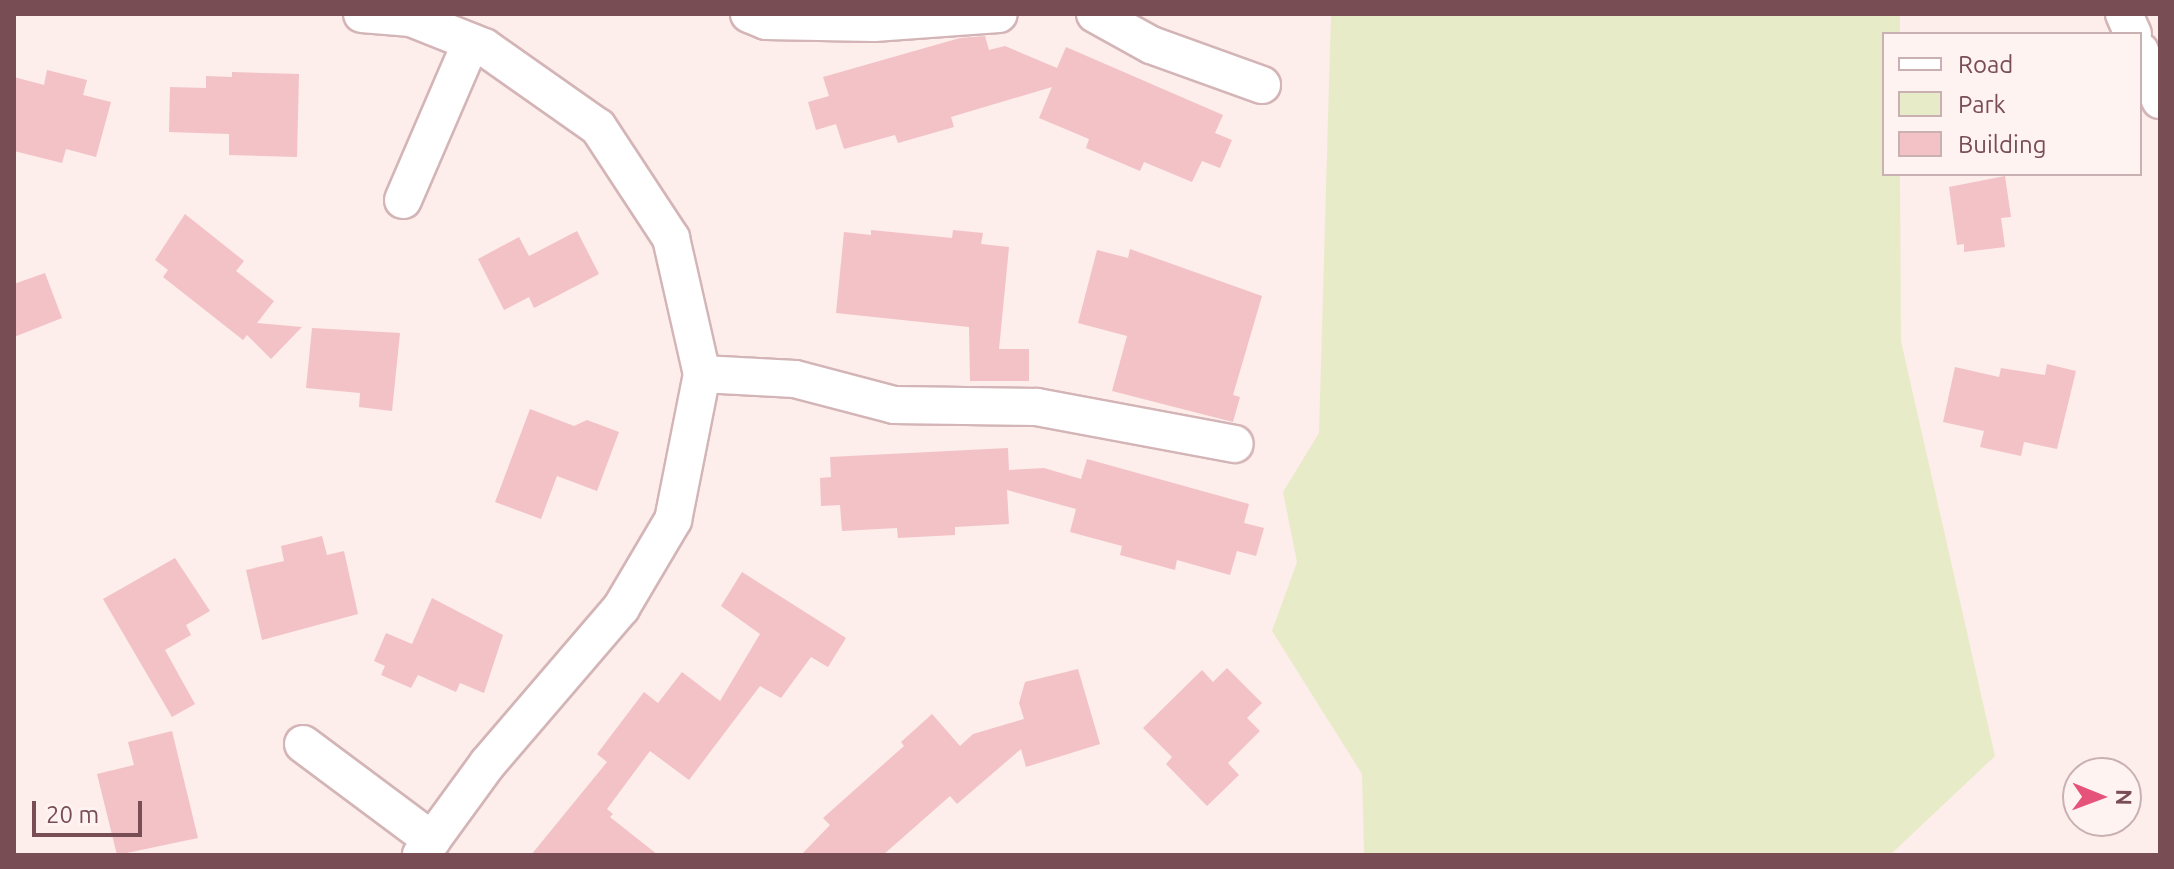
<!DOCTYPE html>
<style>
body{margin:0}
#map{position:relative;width:2174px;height:869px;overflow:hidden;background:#fdedeb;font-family:Ubuntu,sans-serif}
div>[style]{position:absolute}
.green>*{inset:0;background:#e8ebc8}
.building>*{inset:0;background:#f2c2c7}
.roads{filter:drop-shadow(2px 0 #d4b5b7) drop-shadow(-2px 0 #d4b5b7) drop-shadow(0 2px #d4b5b7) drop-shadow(0 -2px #d4b5b7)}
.street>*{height:36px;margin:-18px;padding:0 18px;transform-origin:18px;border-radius:18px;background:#fff}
span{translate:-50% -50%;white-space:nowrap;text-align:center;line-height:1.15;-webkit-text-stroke:7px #fff3f2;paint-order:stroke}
.frame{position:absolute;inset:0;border:16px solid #784d53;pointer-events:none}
.legend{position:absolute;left:1882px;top:32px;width:260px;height:144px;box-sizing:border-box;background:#fff3f2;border:2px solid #c9b1b2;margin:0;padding:10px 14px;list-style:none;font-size:24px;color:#784d53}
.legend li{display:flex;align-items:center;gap:16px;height:40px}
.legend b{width:40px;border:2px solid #c9b1b2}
.north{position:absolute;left:2062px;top:757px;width:80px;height:80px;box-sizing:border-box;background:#fff3f2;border:2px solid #c9b1b2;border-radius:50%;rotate:91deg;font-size:22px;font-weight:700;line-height:32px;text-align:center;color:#784d53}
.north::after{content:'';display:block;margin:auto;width:28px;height:36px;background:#e5527a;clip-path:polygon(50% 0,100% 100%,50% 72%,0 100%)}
.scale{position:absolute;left:32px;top:801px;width:110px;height:36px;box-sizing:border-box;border:4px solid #784d53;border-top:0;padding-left:10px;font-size:24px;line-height:28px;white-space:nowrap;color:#784d53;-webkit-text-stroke:6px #fff3f2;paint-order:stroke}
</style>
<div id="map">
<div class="green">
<i style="clip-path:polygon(1331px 14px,1900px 14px,1900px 34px,1884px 34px,1884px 174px,1900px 174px,1901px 341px,1995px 756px,1890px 855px,1364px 855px,1362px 774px,1272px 631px,1297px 562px,1283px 492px,1319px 433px)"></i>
</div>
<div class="building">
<i style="clip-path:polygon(985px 36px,989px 50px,1005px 46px,1057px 68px,1066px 47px,1223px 115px,1215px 133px,1232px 140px,1220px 168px,1202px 161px,1192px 182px,1144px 162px,1140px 171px,1086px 148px,1089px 139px,1039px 118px,1052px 87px,951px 117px,954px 127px,898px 143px,895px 135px,844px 149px,836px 124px,816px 130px,808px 102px,829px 96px,823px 77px,960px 38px)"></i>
<i style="clip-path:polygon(47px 70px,87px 80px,83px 95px,111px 102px,96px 157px,66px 149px,62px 163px,14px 151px,14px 77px,44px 85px)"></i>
<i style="clip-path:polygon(232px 72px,299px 74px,297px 157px,229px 155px,229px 134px,169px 132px,170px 87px,206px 88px,206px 76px,232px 77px)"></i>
<i style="clip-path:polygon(2005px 176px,2011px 217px,2001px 218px,2005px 247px,1964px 252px,1964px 244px,1957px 245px,1949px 187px)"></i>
<i style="clip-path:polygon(185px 214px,244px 261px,236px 271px,274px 301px,257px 323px,302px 327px,271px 359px,247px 335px,243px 340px,163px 277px,168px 270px,155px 260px)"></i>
<i style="clip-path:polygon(871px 230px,952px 238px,953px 230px,983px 233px,981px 244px,1009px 247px,999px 349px,1029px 349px,1029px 381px,970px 381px,969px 327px,836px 313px,844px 232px,871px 235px)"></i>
<i style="clip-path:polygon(577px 231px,599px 274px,534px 308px,529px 297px,504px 310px,478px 259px,519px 237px,529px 256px)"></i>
<i style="clip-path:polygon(1130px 249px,1262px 296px,1233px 395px,1240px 397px,1233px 422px,1112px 391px,1127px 336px,1078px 323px,1097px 250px,1128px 258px)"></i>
<i style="clip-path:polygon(45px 273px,62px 318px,14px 337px,14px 284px)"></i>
<i style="clip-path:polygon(312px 328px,400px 333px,392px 411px,359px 407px,360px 393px,306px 388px)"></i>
<i style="clip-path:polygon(2047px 364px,2076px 371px,2057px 449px,2024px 442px,2021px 456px,1980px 447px,1984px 431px,1943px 422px,1955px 367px,1999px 377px,2001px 368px,2045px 375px)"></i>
<i style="clip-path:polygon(530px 409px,574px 426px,587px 420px,619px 432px,597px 491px,557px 476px,541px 519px,495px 502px)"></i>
<i style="clip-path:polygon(1008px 448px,1009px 470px,1044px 468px,1081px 479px,1087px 459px,1249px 504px,1244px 523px,1264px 528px,1256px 556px,1237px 551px,1230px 575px,1177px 560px,1175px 570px,1120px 555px,1122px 546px,1070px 532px,1076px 509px,1007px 490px,1009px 524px,955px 527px,955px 535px,898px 538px,897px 528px,842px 531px,840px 505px,821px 506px,820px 478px,831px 477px,830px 457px)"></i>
<i style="clip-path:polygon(322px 536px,327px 555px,344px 551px,358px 614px,262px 640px,246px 570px,284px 561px,281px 546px)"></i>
<i style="clip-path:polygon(175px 558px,210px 611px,186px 625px,191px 635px,165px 650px,195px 704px,172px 717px,103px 599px)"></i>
<i style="clip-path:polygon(742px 572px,846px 638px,828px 667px,811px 657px,781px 698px,760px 686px,689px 780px,650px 751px,607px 809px,613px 814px,610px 817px,658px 855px,531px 855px,607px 762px,597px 754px,644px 692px,658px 703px,682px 672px,720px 701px,760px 634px,721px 606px)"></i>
<i style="clip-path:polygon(432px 598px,503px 635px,484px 693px,460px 683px,456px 692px,418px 675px,411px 688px,381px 675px,385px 666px,374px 661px,386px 633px,412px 644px)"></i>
<i style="clip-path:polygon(1227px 668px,1262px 703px,1247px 718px,1260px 731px,1228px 763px,1239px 775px,1207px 806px,1166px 764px,1172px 757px,1143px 728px,1202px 670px,1213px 682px)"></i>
<i style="clip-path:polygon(1078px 669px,1100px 744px,1026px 767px,1021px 749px,957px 804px,950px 796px,883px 855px,801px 855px,830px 825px,823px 818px,904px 746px,901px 742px,932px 714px,960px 746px,973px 734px,1024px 719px,1019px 703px,1025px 682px)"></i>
<i style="clip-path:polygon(172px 731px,198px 838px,117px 855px,97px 774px,134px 765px,128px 742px)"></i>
</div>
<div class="roads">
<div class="street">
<i style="left:362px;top:14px;width:49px;rotate:4.7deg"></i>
<i style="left:411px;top:18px;width:79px;rotate:21.7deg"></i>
<i style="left:484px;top:47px;width:139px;rotate:35.1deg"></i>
<i style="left:598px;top:127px;width:133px;rotate:56.7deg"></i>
<i style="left:671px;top:238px;width:139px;rotate:77.2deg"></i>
<i style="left:702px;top:374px;width:149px;rotate:101.2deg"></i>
<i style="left:673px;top:520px;width:102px;rotate:120.6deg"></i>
<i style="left:621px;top:608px;width:204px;rotate:130.6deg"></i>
<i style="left:488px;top:763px;width:114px;rotate:126.1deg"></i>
<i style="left:749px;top:14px;width:18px;rotate:22deg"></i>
<i style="left:766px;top:21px;width:108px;rotate:1.1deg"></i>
<i style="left:874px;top:23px;width:125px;rotate:-4.1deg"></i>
<i style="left:1095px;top:14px;width:64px;rotate:29deg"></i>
<i style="left:1151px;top:45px;width:118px;rotate:19.8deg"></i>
<i style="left:2124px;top:14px;width:22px;rotate:66deg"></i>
<i style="left:2140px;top:51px;width:53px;rotate:67.8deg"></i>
<i style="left:403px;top:200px;width:172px;rotate:-66.7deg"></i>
<i style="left:702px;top:374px;width:93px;rotate:3.1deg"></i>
<i style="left:795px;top:379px;width:102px;rotate:14.7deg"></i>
<i style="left:894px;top:405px;width:143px;rotate:0.8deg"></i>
<i style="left:1037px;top:407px;width:201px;rotate:10.6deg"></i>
<i style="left:303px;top:744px;width:161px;rotate:36.7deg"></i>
</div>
</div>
<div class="frame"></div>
<ul class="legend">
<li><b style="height:10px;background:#fff"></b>Road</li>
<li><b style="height:22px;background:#e8ebc8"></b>Park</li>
<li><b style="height:22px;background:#f2c2c7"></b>Building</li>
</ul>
<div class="north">N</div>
<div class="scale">20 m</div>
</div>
